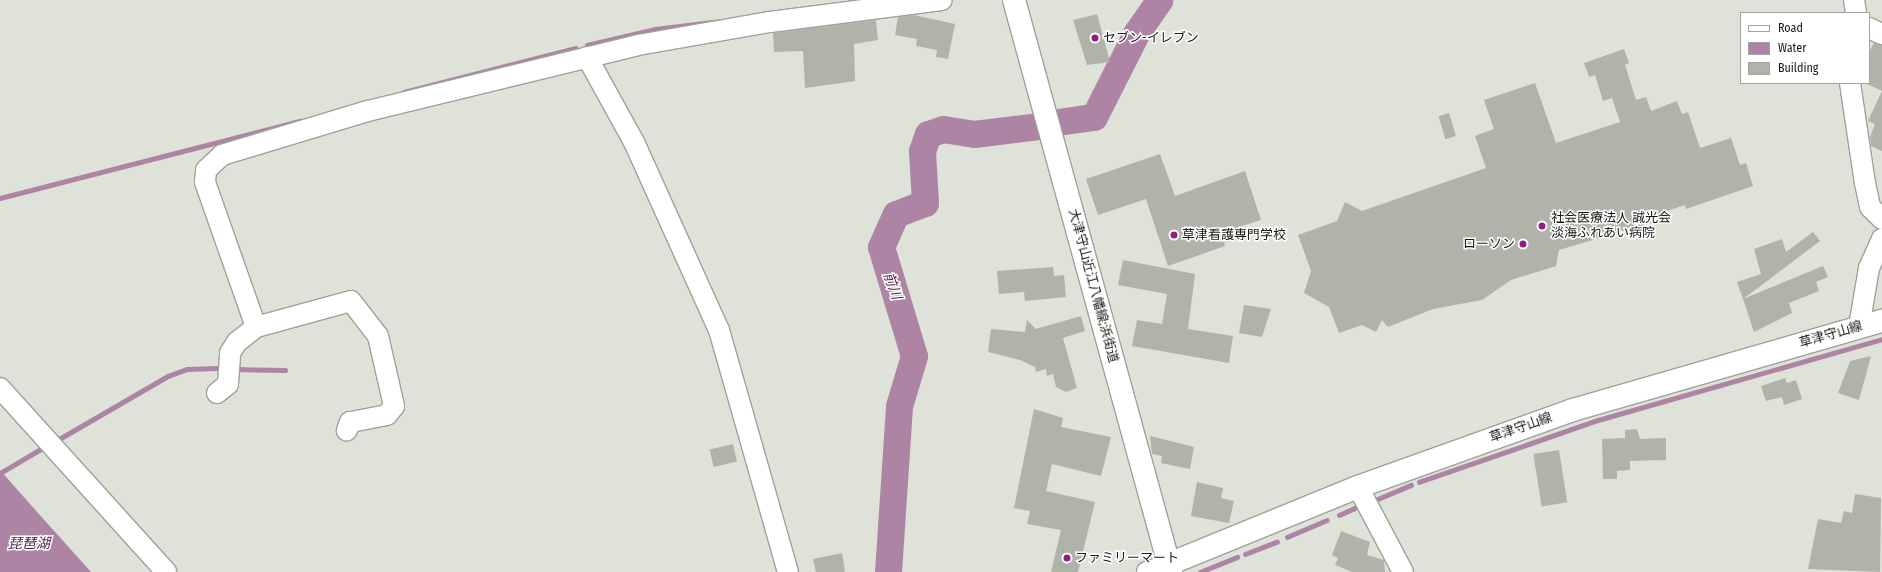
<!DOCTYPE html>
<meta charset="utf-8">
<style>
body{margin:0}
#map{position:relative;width:1882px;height:572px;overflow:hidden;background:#dee2d8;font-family:"Fira Sans Condensed","Noto Sans JP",sans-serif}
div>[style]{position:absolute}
.water>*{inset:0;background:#ae84a4}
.stream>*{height:4.5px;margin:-2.25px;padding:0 2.25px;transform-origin:2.25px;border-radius:2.25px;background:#ae84a4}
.river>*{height:27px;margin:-13.5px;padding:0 13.5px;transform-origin:13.5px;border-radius:13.5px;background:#ae84a4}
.building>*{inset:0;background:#afb3a9;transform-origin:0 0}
.roads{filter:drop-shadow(1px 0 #9ea298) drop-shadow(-1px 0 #9ea298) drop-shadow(0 1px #9ea298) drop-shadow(0 -1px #9ea298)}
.minor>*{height:20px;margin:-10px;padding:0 10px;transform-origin:10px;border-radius:10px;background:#fff}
.major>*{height:22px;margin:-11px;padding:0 11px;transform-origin:11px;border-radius:11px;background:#fff}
.dots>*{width:11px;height:11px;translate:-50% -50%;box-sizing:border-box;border:2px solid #fff;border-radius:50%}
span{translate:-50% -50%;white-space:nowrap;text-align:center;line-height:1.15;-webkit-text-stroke:3px #fff;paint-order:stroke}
.poi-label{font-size:13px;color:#161814}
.left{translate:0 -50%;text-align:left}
.right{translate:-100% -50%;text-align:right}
.street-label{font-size:13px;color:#161814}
.water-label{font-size:14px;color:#4e1a46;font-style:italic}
.legend{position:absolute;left:1740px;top:12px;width:130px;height:72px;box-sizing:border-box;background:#fff;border:1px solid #a2a3a1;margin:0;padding:5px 7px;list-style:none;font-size:12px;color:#161814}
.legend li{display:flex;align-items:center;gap:8px;height:20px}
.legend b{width:20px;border:1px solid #a2a3a1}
</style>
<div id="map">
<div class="water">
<i style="clip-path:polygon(0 470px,30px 504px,91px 572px,0 572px)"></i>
</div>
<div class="stream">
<i style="left:587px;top:45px;width:70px;rotate:-13.2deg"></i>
<i style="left:655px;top:29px;width:66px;rotate:-6.9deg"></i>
<i style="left:404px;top:92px;width:177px;rotate:-14.4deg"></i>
<i style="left:0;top:198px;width:310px;rotate:-14.4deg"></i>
<i style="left:233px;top:369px;width:52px;rotate:1.1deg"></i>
<i style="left:54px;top:442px;width:132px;rotate:-30.1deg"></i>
<i style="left:168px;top:376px;width:20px;rotate:-20deg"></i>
<i style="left:187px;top:369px;width:37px;rotate:-2deg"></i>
<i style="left:2px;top:472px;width:51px;rotate:-30.6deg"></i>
<i style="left:1419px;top:482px;width:189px;rotate:-19.1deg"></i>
<i style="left:1598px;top:420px;width:295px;rotate:-15.9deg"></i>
<i style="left:1373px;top:501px;width:41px;rotate:-22.8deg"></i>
<i style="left:1339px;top:515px;width:17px;rotate:-24deg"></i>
<i style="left:1287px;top:537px;width:43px;rotate:-23deg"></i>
<i style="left:1245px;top:554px;width:34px;rotate:-21deg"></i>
<i style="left:1200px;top:572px;width:40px;rotate:-22deg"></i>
</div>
<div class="river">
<i style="left:1058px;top:122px;width:36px;rotate:-8deg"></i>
<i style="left:1094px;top:117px;width:95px;rotate:-63.2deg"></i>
<i style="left:1137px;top:32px;width:39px;rotate:-55deg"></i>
<i style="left:888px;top:572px;width:166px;rotate:-86.2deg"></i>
<i style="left:899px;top:406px;width:52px;rotate:-73.3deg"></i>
<i style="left:914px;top:356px;width:114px;rotate:-106.8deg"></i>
<i style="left:881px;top:247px;width:36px;rotate:-66deg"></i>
<i style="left:896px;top:214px;width:31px;rotate:-21deg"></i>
<i style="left:925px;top:203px;width:52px;rotate:-93.3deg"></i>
<i style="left:922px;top:151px;width:18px;rotate:-71deg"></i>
<i style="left:928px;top:134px;width:16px;rotate:-18deg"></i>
<i style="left:943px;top:129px;width:31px;rotate:9deg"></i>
<i style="left:974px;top:134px;width:65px;rotate:-7deg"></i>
</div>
<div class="building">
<i style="clip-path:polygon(1097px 14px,1110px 62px,1087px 65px,1073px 20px)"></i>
<i style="clip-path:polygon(914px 15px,955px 24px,948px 59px,936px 57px,937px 50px,916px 46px,917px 39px,895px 35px,898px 17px)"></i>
<i style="clip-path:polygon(876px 20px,878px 40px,854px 44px,855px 81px,805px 88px,803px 51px,774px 52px,773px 33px)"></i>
<i style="clip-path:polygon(1874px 43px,1882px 45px,1882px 91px,1865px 83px,1869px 83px,1869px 52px)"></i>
<i style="clip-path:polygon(1624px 49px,1629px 63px,1625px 65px,1636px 100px,1646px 97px,1651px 111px,1677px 101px,1682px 114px,1688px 112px,1700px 148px,1731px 138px,1740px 165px,1746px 163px,1753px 186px,1686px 209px,1685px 205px,1654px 215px,1656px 221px,1559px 250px,1556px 266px,1511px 280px,1482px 300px,1433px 309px,1388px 327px,1382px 320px,1376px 332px,1362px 325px,1339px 333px,1329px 307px,1304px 293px,1311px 271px,1298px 235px,1337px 221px,1345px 202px,1362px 211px,1486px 168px,1475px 136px,1494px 129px,1484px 100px,1535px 83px,1556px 143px,1620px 122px,1612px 98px,1603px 101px,1595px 75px,1589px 77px,1584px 63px)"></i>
<i style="clip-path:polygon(1882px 91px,1882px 151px,1871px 146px,1870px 137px,1875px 124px,1868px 121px)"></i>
<i style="left:1449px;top:113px;width:24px;height:11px;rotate:73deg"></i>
<i style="clip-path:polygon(1160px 154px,1175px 196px,1245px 171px,1261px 220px,1242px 226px,1245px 236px,1224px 243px,1225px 246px,1168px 266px,1146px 199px,1098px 215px,1086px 179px)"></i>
<i style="clip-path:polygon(1813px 232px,1820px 241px,1743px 299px,1737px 282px,1761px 274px,1754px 249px,1782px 239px,1786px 252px)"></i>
<i style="clip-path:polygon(1123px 260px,1195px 274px,1188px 329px,1233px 336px,1229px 363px,1132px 346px,1137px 320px,1162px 324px,1167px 294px,1118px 285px)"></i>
<i style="clip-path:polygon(1823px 266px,1828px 277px,1816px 282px,1819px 291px,1789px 303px,1792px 313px,1754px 332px,1743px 299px)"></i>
<i style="clip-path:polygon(1053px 267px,1054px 276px,1064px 275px,1066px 297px,1025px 301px,1024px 292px,999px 294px,997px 271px)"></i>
<i style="clip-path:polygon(1244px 305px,1271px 309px,1262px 337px,1239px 333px)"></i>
<i style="clip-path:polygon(1081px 316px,1085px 331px,1063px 338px,1077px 388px,1066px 392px,1056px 387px,1053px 374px,1047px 376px,1046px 369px,1036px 372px,1035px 367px,1020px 360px,988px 352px,991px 329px,1025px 332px,1027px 320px,1036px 329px)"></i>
<i style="clip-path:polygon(1871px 356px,1859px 400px,1838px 393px,1850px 361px)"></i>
<i style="clip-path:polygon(1785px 378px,1787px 383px,1796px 380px,1802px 399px,1784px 405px,1782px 397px,1766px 401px,1761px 386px)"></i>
<i style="clip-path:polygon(1034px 409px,1063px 418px,1061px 427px,1111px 437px,1101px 476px,1052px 464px,1046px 491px,1095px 502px,1078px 572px,1051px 572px,1061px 530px,1027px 524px,1030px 511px,1014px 508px)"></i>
<i style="clip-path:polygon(1637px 429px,1640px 439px,1666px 438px,1666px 460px,1630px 461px,1630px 470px,1617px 471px,1617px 479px,1603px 479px,1602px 439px,1625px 438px,1625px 430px)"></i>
<i style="clip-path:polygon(1150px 436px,1194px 447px,1190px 469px,1161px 463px,1162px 456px,1152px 454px)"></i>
<i style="left:733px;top:444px;width:18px;height:24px;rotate:77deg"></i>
<i style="left:1559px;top:450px;width:53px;height:26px;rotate:81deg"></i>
<i style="clip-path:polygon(1197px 482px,1223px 488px,1221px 498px,1234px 501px,1229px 523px,1191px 516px)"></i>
<i style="clip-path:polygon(1855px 494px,1881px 498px,1880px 572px,1808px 569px,1818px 519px,1841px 523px,1844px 511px,1852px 513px)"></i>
<i style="clip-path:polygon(1341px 531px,1370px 542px,1367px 555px,1384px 560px,1385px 572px,1352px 572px,1335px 565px,1338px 558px,1332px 555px)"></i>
<i style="clip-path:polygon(842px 553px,845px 572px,816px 572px,813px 559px)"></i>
</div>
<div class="roads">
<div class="minor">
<i style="left:1854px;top:0;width:13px;rotate:81deg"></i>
<i style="left:1869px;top:28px;width:14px;rotate:25deg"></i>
<i style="left:587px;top:57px;width:97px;rotate:61.1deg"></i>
<i style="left:634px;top:142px;width:206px;rotate:65.7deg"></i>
<i style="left:719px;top:330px;width:252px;rotate:74.1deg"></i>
<i style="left:1850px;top:83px;width:101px;rotate:81.5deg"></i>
<i style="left:1865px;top:183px;width:25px;rotate:78deg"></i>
<i style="left:1870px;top:207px;width:17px;rotate:45deg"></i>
<i style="left:256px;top:327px;width:154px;rotate:-109.4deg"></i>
<i style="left:205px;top:182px;width:12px;rotate:-85deg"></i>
<i style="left:206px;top:170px;width:22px;rotate:-43deg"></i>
<i style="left:222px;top:155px;width:152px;rotate:-16.8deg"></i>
<i style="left:368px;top:111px;width:278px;rotate:-13.7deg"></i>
<i style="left:638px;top:45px;width:134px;rotate:-9.9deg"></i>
<i style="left:770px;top:22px;width:173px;rotate:-7.3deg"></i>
<i style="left:1859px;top:327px;width:60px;rotate:-80.4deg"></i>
<i style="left:1869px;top:268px;width:32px;rotate:-66deg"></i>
<i style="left:0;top:388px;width:248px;rotate:47.9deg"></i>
<i style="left:217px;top:393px;width:14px;rotate:-39deg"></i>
<i style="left:228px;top:384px;width:31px;rotate:-86deg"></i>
<i style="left:230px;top:353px;width:13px;rotate:-58deg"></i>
<i style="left:237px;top:342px;width:24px;rotate:-38deg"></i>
<i style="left:256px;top:327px;width:98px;rotate:-15.3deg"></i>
<i style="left:351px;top:301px;width:44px;rotate:52.4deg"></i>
<i style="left:378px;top:336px;width:72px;rotate:77.1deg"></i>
<i style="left:394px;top:406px;width:11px;rotate:128deg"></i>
<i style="left:387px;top:415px;width:38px;rotate:169deg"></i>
<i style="left:350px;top:422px;width:9px;rotate:111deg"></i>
<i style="left:1358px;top:487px;width:96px;rotate:62.1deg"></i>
<i style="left:1147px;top:572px;width:23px;rotate:-20deg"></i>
</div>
<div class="major">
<i style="left:1014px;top:0;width:593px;rotate:74.65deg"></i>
<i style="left:1169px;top:564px;width:204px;rotate:-22.2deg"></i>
<i style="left:1358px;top:487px;width:228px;rotate:-19.7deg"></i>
<i style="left:1573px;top:410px;width:322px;rotate:-16.1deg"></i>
</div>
</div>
<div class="dots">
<i style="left:1095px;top:38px;background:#8f1f80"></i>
<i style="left:1542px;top:226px;background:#8f1f80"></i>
<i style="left:1174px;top:235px;background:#8f1f80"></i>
<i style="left:1523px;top:244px;background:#8f1f80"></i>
<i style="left:1067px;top:558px;background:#8f1f80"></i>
</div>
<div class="poi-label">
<span class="left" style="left:1103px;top:38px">セブン-イレブン</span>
<span class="left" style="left:1551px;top:226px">社会医療法人 誠光会<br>淡海ふれあい病院</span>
<span class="left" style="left:1182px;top:235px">草津看護専門学校</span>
<span class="right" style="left:1515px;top:244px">ローソン</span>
<span class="left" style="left:1075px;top:558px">ファミリーマート</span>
</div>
<div class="street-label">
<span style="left:1093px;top:286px;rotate:75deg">大津守山近江八幡線;浜街道</span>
<span style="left:1831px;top:335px;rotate:-16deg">草津守山線</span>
<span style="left:1521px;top:428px;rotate:-19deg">草津守山線</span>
</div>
<div class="water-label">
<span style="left:892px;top:286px;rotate:70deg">前川</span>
<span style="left:29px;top:544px">琵琶湖</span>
</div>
<ul class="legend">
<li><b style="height:5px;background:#fff"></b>Road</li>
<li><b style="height:11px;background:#ae84a4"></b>Water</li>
<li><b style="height:11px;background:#afb3a9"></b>Building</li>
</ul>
</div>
